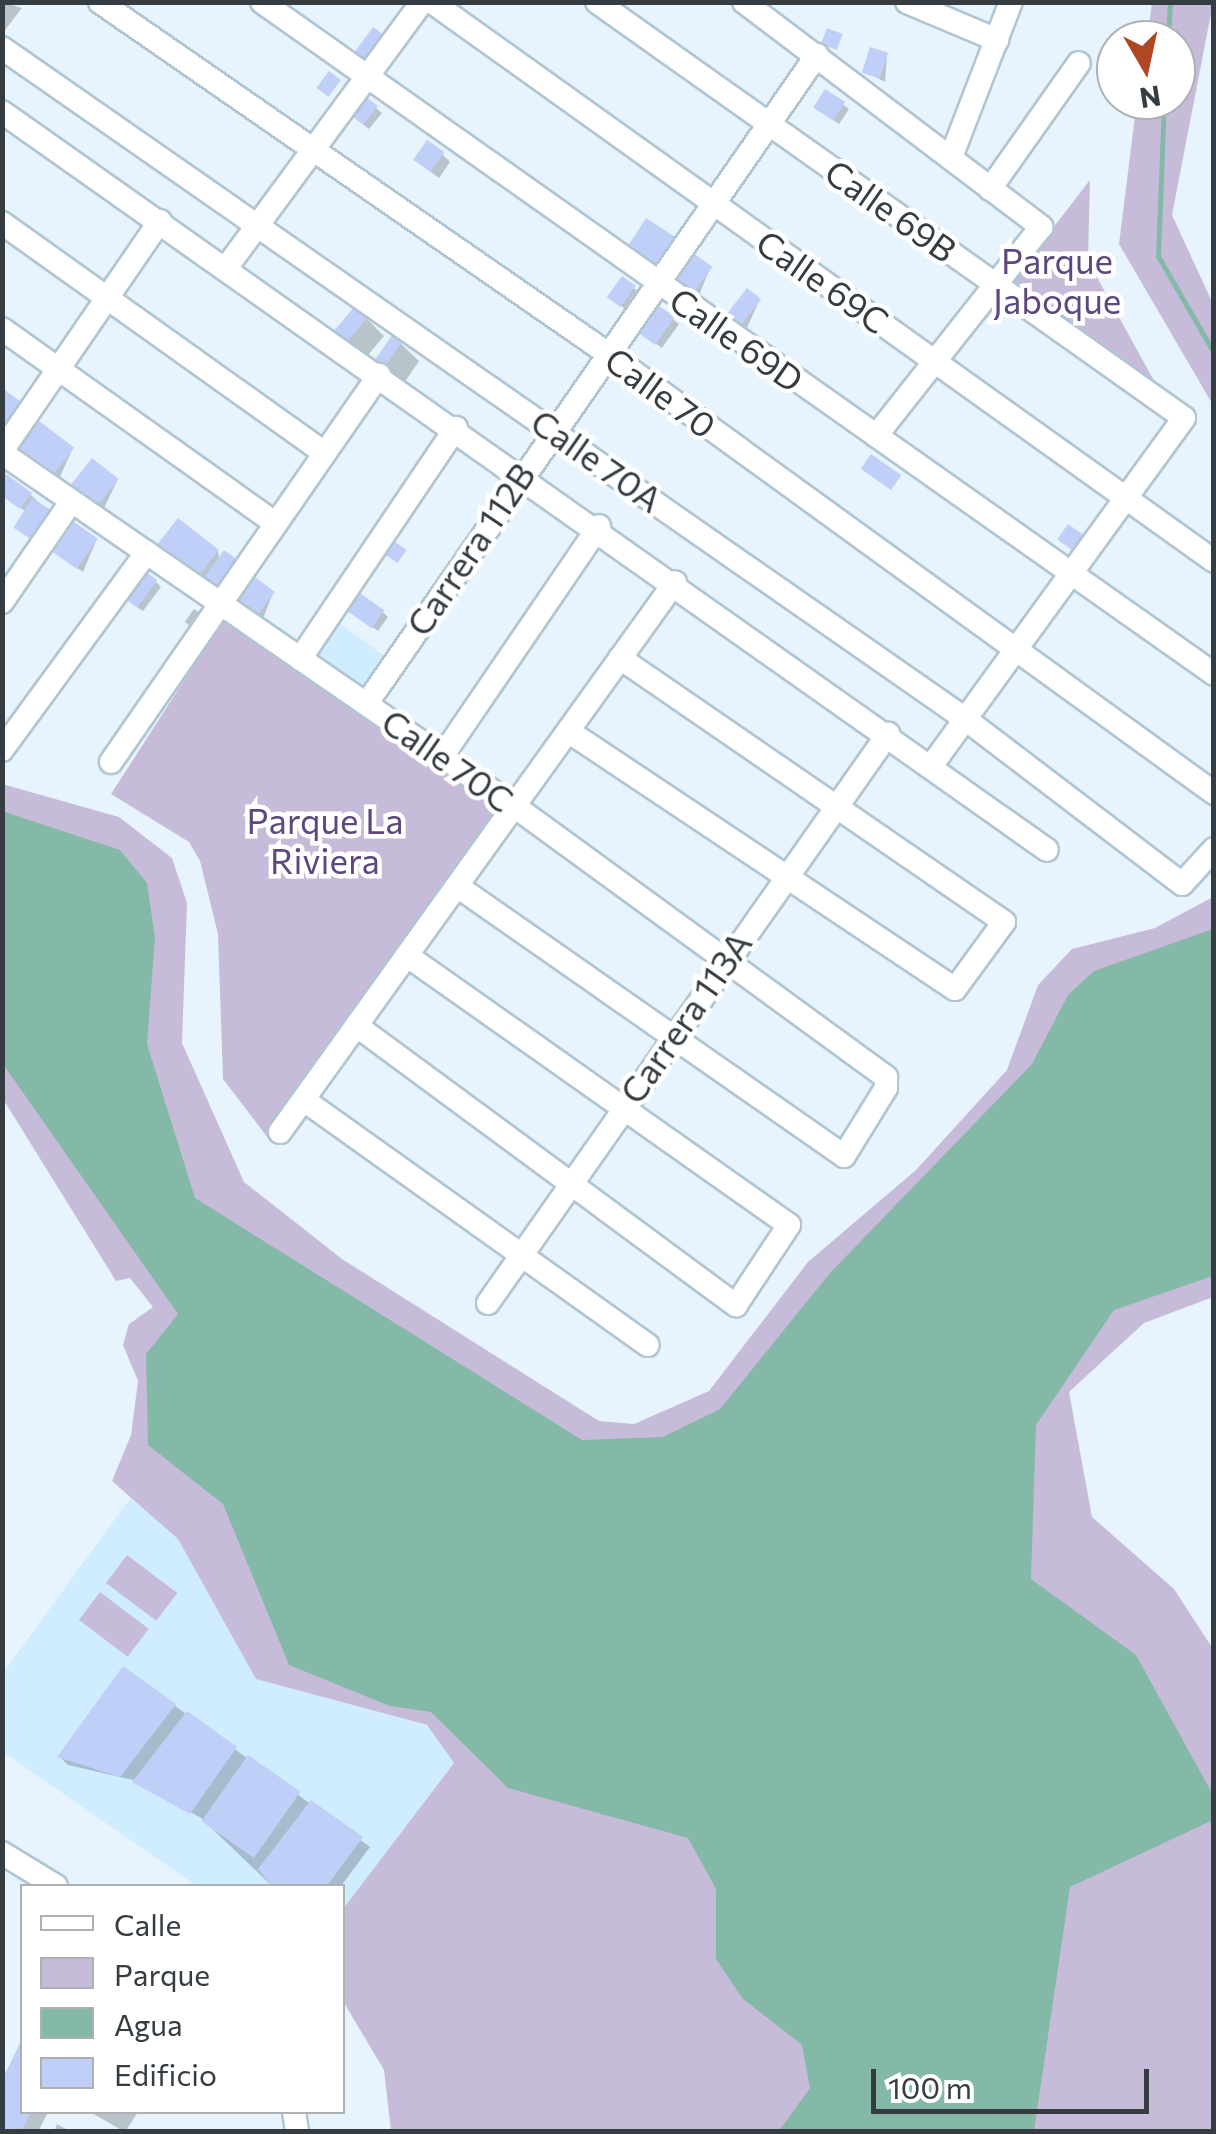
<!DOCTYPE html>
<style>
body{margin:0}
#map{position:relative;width:1216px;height:2134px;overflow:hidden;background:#e8f4fd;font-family:Commissioner,sans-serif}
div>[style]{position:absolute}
.built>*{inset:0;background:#d0ecff;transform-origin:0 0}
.green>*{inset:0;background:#c6bcda;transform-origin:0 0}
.water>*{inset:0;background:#85b9a7}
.shadow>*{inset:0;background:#0003;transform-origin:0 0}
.stream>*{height:5px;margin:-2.5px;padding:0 2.5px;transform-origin:2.5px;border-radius:2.5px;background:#85b9a7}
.building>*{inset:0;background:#bfcff8;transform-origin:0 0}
.roads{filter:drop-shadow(2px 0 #b1c5d2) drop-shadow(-2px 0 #b1c5d2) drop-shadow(0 2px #b1c5d2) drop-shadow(0 -2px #b1c5d2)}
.minor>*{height:22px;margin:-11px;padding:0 11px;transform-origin:11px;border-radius:11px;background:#fff}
span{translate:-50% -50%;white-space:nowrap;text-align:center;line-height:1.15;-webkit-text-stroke:9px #fff;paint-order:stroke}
.street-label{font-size:35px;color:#353d42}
.park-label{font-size:35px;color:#5d477e}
.frame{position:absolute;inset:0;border:5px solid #353d42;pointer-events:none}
.legend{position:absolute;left:20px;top:1884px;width:325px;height:230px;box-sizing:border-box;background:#fff;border:2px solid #aeb1b3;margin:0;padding:12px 18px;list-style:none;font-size:30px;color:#353d42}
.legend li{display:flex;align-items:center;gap:20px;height:50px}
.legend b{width:50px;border:2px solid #aeb1b3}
.north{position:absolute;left:1096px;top:20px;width:100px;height:100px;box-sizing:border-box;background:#fff;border:2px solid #aeb1b3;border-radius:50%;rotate:171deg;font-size:28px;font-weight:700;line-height:40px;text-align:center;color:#353d42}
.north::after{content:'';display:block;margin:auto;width:35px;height:45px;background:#af4724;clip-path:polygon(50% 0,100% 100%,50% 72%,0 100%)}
.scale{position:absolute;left:871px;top:2069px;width:278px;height:45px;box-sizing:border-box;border:5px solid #353d42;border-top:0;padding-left:12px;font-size:30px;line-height:35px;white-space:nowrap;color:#353d42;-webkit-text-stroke:8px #fff;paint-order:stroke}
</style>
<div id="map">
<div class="built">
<i style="left:335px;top:620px;width:63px;height:43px;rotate:36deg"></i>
<i style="clip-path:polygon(131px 1497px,178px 1539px,257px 1679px,428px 1726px,454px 1763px,343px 1909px,342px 1886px,197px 1886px,3px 1752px,3px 1673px)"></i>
</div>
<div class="green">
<i style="clip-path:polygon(1152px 3px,1213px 3px,1172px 215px,1213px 304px,1213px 405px,1119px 244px,1137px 100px,1176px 100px,1176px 40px,1147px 40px)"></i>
<i style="clip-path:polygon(1090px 180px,1088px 261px,1168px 406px,1005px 290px)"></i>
<i style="clip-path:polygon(223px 620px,438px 767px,517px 808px,268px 1138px,223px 1079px,218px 934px,200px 861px,189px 842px,111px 794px)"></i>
<i style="clip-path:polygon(2px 784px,119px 817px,172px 858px,187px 903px,182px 1043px,244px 1182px,342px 1259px,599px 1421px,634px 1424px,709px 1391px,808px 1262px,916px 1170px,1007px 1070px,1038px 985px,1072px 949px,1155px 928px,1213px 897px,1213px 1297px,1144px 1323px,1069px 1392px,1092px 1517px,1174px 1589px,1213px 1649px,1213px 2131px,391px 2131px,384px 2070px,343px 2001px,343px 1909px,454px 1763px,427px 1725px,256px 1679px,178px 1539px,112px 1481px,131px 1435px,138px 1381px,123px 1345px,129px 1324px,153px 1307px,130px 1278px,116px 1281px,3px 1099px)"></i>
<i style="left:127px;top:1555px;width:63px;height:35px;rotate:37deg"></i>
<i style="left:100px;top:1592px;width:61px;height:35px;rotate:37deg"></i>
</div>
<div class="water">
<i style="clip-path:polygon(2px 811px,120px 850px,147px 883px,155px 938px,147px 1044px,195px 1198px,582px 1440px,663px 1437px,720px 1409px,830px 1273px,1032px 1064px,1068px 995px,1094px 971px,1213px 929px,1213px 1276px,1114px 1310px,1036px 1425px,1031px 1579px,1136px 1655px,1213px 1795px,1213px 1820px,1070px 1887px,1034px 2131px,779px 2131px,810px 2088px,802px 2045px,742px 1998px,716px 1959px,716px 1889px,688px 1838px,508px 1788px,431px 1712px,390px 1706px,289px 1665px,223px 1504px,148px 1445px,146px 1354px,178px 1314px,3px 1064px)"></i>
</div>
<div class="shadow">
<i style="clip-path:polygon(2px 2px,22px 8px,2px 34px)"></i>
<i style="clip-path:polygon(887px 56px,885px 82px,864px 71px)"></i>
<i style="clip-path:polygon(825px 92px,849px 109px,839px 124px,821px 112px)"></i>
<i style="clip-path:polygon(361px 96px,382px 113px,369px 129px,354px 117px)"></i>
<i style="clip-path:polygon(442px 154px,450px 162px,439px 178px,424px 167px)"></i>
<i style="clip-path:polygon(710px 268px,698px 298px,677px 283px)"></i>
<i style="clip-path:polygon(622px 279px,640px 293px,627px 310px,614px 301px)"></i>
<i style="clip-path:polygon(759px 301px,747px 328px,735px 319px)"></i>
<i style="clip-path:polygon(653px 304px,679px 324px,662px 348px,641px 334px)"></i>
<i style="clip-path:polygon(366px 318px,384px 336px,363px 361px,335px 335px)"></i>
<i style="clip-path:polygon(394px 337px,419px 361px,400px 389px,374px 366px)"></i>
<i style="clip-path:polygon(73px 448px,58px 481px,20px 454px)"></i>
<i style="clip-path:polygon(117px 481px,103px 510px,79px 491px)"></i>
<i style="clip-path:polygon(2px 494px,30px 494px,54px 517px,37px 543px,20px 532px,25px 511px)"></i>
<i style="clip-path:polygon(96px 541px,83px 572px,61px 557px)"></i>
<i style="clip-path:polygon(164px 551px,218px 552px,226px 597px)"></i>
<i style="clip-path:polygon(156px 582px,161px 587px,143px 611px,134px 605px)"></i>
<i style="clip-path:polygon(273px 593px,262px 621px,244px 608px)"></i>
<i style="left:194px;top:609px;width:14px;height:16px;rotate:36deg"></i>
<i style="clip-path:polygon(350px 611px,383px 612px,388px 617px,378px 631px)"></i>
<i style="clip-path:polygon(124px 1669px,370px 1847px,341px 1886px,272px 1886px,201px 1818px,133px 1780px,68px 1765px,60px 1757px)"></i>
<i style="clip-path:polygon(22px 2045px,22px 2112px,48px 2112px,38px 2132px,2px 2132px,2px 2086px)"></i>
<i style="clip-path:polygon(90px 2112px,138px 2112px,125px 2132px)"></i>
<i style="clip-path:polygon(57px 2124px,71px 2132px,54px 2132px)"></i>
</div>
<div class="stream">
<i style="left:1168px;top:40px;width:38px;rotate:-87deg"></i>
<i style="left:1164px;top:100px;width:156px;rotate:92.2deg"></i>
<i style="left:1158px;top:256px;width:112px;rotate:60deg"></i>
</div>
<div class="building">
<i style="left:373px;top:27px;width:17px;height:31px;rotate:36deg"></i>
<i style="left:827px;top:28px;width:17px;height:17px;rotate:21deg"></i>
<i style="left:870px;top:47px;width:19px;height:27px;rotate:18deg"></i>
<i style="left:329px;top:71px;width:15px;height:21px;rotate:37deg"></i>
<i style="left:825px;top:89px;width:24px;height:22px;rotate:33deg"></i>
<i style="left:361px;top:93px;width:21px;height:24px;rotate:37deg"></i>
<i style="left:427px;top:140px;width:21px;height:24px;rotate:35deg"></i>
<i style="left:646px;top:218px;width:38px;height:33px;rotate:33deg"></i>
<i style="left:689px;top:250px;width:29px;height:34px;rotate:36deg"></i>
<i style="left:622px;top:276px;width:17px;height:26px;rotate:36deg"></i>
<i style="left:747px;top:288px;width:18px;height:33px;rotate:38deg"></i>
<i style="left:652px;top:301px;width:28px;height:34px;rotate:35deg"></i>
<i style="left:355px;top:306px;width:17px;height:37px;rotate:40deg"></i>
<i style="left:393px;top:334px;width:12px;height:39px;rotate:35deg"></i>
<i style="clip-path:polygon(2px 388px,24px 404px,2px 433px)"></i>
<i style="left:35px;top:418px;width:49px;height:39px;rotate:37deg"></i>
<i style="left:871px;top:454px;width:37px;height:18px;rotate:35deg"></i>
<i style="left:92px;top:458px;width:34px;height:36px;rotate:38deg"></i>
<i style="clip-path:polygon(2px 471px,32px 493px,20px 509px,2px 496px)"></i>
<i style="left:32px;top:498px;width:22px;height:35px;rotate:32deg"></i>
<i style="left:178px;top:518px;width:52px;height:36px;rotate:38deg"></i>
<i style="left:74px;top:522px;width:29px;height:37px;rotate:35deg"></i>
<i style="left:1068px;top:524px;width:21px;height:19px;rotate:35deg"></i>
<i style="left:391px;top:539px;width:19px;height:16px;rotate:35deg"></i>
<i style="left:224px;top:550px;width:24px;height:37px;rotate:36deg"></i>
<i style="left:146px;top:572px;width:14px;height:34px;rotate:36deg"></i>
<i style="left:255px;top:577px;width:25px;height:32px;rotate:37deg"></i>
<i style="left:354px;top:589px;width:37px;height:22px;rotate:35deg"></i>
<i style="clip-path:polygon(123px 1666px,176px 1704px,120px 1777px,57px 1757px)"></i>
<i style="clip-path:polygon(187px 1711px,237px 1747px,190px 1814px,132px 1782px)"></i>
<i style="left:248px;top:1755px;width:64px;height:81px;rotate:35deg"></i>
<i style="clip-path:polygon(311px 1800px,363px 1837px,327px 1886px,272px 1886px,258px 1869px)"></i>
<i style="clip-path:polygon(22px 2039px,22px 2112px,31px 2112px,21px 2132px,2px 2132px,2px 2080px)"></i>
</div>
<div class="roads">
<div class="minor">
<i style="left:100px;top:2px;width:617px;rotate:34.7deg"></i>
<i style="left:607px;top:353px;width:750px;rotate:35.94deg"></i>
<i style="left:262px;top:2px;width:1165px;rotate:35.22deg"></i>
<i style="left:432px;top:2px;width:961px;rotate:35.56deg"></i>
<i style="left:597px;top:2px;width:719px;rotate:35.32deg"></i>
<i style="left:1184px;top:418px;width:427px;rotate:126deg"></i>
<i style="left:744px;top:2px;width:373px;rotate:37.1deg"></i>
<i style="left:1041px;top:227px;width:266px;rotate:128.3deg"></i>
<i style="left:907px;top:2px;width:98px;rotate:22.9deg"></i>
<i style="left:2px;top:48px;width:1172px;rotate:34.86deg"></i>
<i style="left:964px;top:718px;width:274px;rotate:37.3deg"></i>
<i style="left:1182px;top:884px;width:47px;rotate:-47.6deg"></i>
<i style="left:2px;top:112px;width:1279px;rotate:35.23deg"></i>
<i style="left:953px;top:152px;width:161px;rotate:-68.9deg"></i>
<i style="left:990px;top:189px;width:154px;rotate:-54.8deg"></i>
<i style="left:2px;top:223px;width:396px;rotate:35.5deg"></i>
<i style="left:226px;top:268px;width:330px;rotate:-53.6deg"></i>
<i style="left:2px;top:329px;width:336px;rotate:35.4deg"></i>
<i style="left:2px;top:451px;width:279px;rotate:-55.5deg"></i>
<i style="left:2px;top:453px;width:625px;rotate:34.58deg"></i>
<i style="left:517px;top:808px;width:457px;rotate:36.1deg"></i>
<i style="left:886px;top:1077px;width:11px;rotate:90deg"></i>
<i style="left:886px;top:1088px;width:80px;rotate:121.7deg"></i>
<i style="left:844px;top:1156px;width:467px;rotate:-145.1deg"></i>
<i style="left:2px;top:602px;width:121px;rotate:-55.4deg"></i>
<i style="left:300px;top:659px;width:279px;rotate:-56deg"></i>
<i style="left:367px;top:703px;width:789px;rotate:-55.22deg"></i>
<i style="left:568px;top:731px;width:465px;rotate:33.7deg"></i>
<i style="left:955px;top:989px;width:83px;rotate:-53.8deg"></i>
<i style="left:1004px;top:922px;width:466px;rotate:-145.5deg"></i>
<i style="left:2px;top:750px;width:245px;rotate:-53.8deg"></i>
<i style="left:443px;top:755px;width:277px;rotate:-55.7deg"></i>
<i style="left:111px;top:762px;width:471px;rotate:-55.3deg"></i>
<i style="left:357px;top:1026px;width:471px;rotate:36.4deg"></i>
<i style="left:736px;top:1305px;width:96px;rotate:-56.5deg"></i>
<i style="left:789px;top:1225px;width:465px;rotate:-144.8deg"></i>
<i style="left:304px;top:1100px;width:422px;rotate:35.5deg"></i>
<i style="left:280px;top:1132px;width:677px;rotate:-54.31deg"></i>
<i style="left:488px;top:1303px;width:696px;rotate:-54.89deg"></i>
<i style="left:2px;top:1853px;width:63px;rotate:31.4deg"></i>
<i style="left:294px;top:2112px;width:20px;rotate:81deg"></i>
</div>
</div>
<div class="street-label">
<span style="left:891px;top:210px;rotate:35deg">Calle 69B</span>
<span style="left:823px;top:281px;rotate:35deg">Calle 69C</span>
<span style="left:737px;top:339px;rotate:35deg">Calle 69D</span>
<span style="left:661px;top:392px;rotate:36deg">Calle 70</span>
<span style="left:597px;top:460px;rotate:35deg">Calle 70A</span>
<span style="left:470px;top:549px;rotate:-56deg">Carrera 112B</span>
<span style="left:448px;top:760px;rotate:35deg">Calle 70C</span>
<span style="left:685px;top:1017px;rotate:-55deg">Carrera 113A</span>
</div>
<div class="park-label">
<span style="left:1057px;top:280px">Parque<br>Jaboque</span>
<span style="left:325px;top:840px">Parque La<br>Riviera</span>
</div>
<div class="frame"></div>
<ul class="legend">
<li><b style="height:12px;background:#fff"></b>Calle</li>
<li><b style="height:28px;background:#c6bcda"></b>Parque</li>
<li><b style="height:28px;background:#85b9a7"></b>Agua</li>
<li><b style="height:28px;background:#bfcff8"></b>Edificio</li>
</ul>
<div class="north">N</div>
<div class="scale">100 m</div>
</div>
